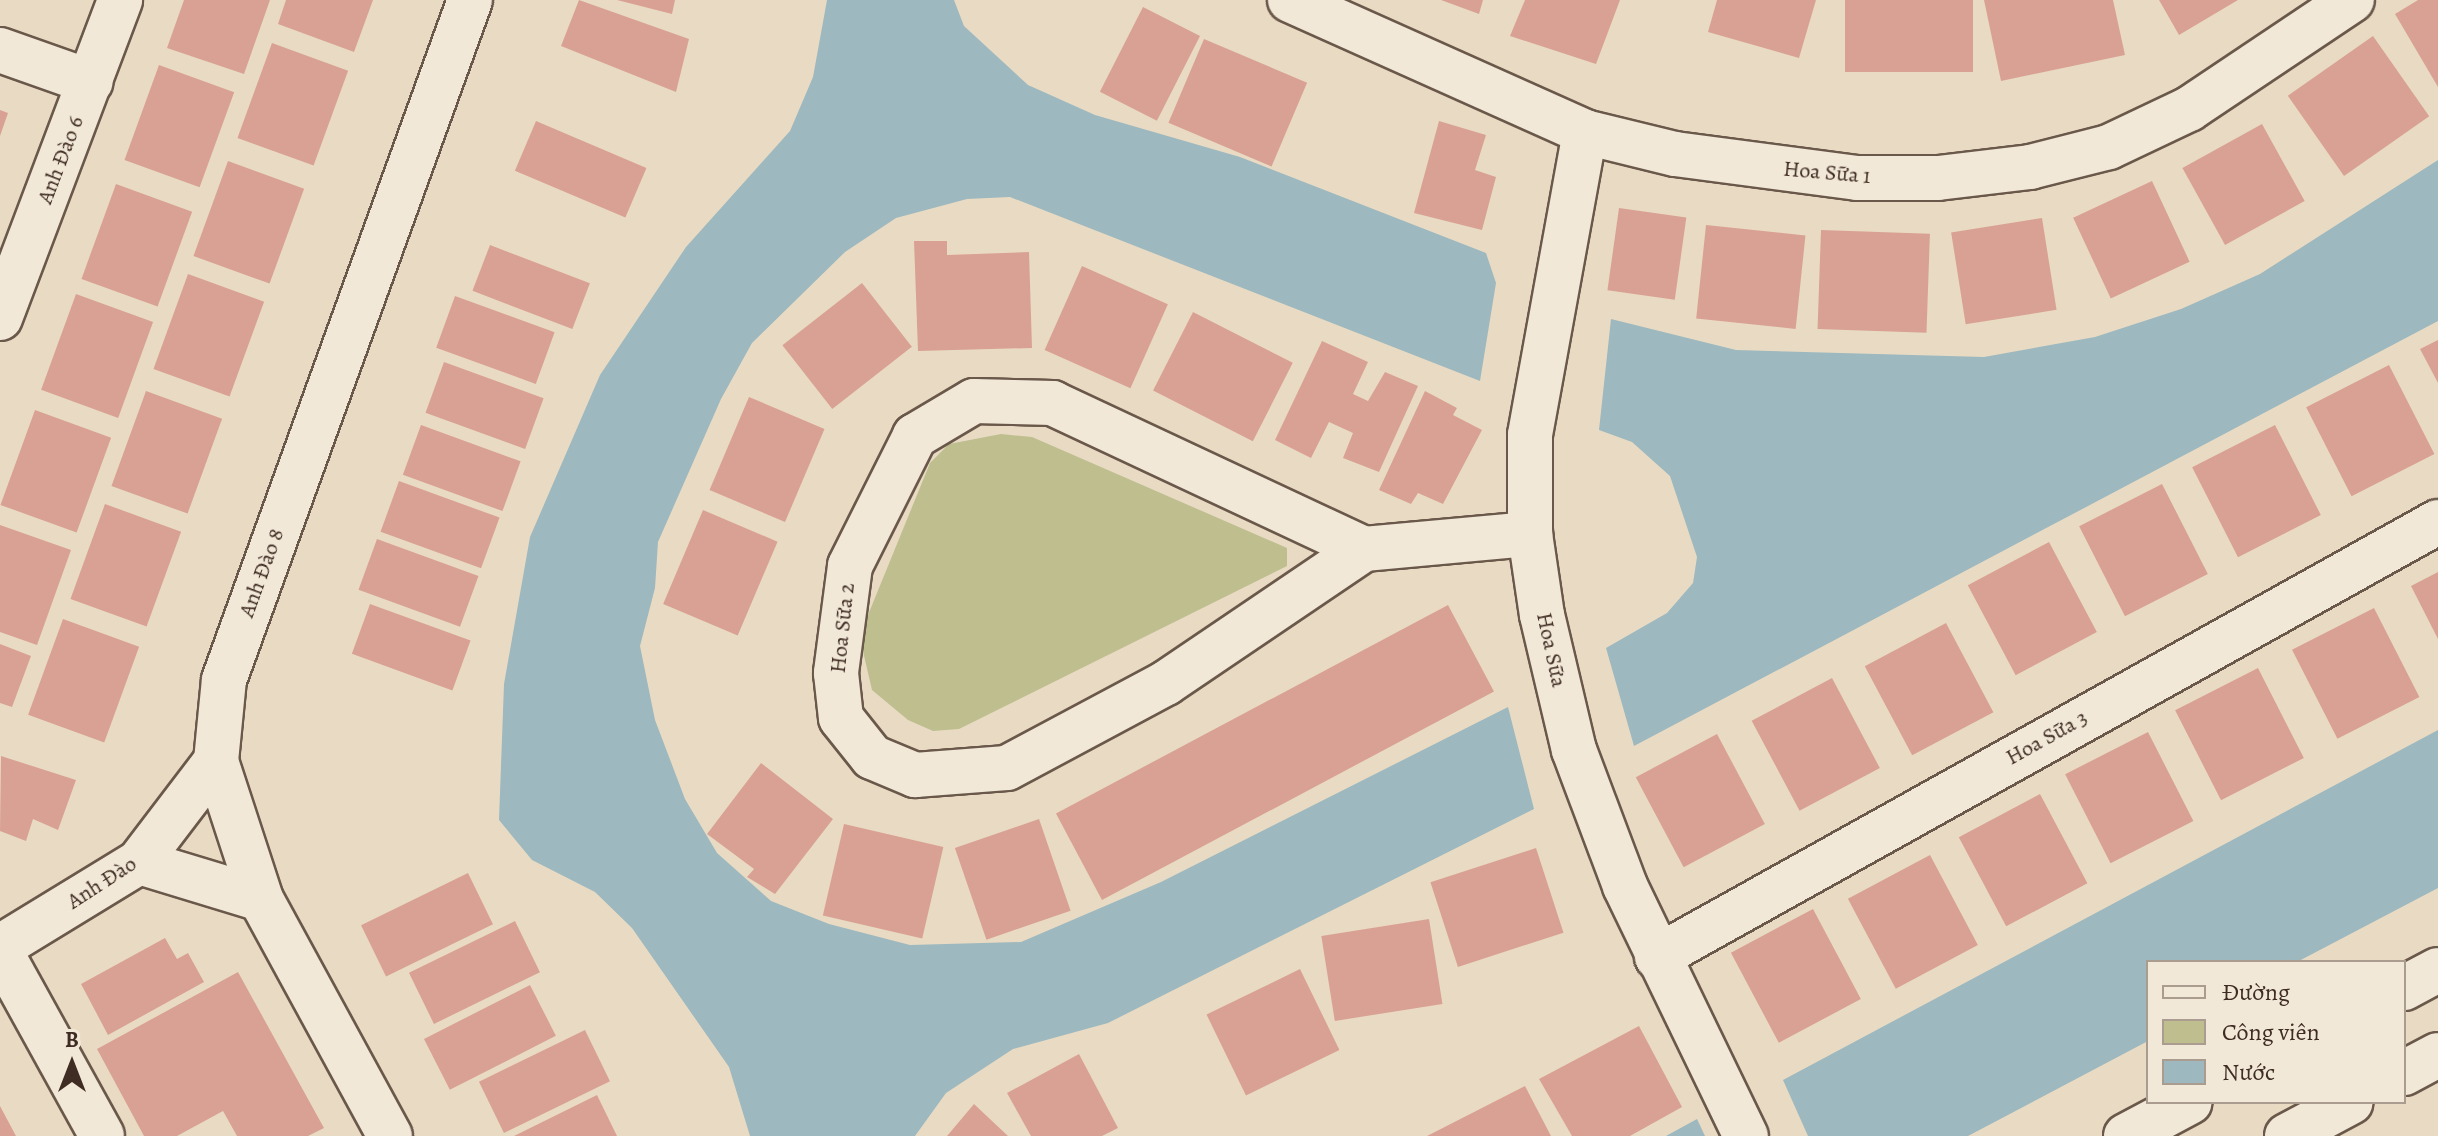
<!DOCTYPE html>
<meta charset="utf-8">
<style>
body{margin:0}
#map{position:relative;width:2438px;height:1136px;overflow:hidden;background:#e9dbc3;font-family:Alegreya,serif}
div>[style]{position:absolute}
.green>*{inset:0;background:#bebe8f}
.water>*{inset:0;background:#9db8be}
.building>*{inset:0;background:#d9a194;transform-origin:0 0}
.roads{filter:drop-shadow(2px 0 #6a584a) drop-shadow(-2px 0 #6a584a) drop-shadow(0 2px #6a584a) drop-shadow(0 -2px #6a584a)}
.minor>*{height:44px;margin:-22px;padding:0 22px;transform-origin:22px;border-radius:22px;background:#f1e8d8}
span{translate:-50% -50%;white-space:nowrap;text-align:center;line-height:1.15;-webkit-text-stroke:8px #f1e8d8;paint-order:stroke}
.street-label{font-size:22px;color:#3f2c22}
.legend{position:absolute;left:2146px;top:960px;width:260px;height:144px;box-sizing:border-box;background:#f1e8d8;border:2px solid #aa9d8f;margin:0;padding:10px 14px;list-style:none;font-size:24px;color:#3f2c22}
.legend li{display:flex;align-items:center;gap:16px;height:40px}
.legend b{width:40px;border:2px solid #aa9d8f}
.north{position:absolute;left:32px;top:1024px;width:80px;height:80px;-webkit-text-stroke:6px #f1e8d8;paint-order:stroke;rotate:0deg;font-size:22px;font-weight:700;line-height:32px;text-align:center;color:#3f2c22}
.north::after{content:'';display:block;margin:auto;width:28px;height:36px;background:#3f2c22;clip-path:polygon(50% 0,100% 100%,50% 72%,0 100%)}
</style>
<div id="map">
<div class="green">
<i style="clip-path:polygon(1001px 434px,1032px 437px,1287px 548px,1287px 566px,959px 729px,933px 731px,908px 720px,872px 690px,862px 647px,868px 615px,930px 463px,949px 444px)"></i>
</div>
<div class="water">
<i style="clip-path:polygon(827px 0,954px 0,964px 26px,1028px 85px,1095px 115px,1240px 157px,1486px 253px,1496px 283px,1480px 381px,1010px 197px,967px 199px,896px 218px,845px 252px,752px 343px,721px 399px,658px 542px,655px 588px,640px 646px,655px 720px,685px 799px,717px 853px,771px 901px,829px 924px,910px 945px,1021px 942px,1161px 882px,1508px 707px,1534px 809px,1108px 1023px,1013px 1049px,946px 1093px,915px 1136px,750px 1136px,729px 1067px,632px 928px,595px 892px,532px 860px,499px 820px,504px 684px,530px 537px,600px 375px,686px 247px,790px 131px,813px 77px)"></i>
<i style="clip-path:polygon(2438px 160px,2438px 321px,1634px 746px,1606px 648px,1667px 613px,1693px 583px,1697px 557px,1670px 476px,1632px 442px,1599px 430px,1611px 319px,1736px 350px,1984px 357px,2095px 337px,2181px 309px,2260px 274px)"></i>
<i style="clip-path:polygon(2438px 730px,2438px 888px,2297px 962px,2148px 962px,2148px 1041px,1968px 1136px,1808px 1136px,1783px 1080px)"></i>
<i style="clip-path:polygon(1697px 1119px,1705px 1136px,1666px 1136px)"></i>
</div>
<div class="building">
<i style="clip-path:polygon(184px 0,270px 0,244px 74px,167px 48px)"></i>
<i style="clip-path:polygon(286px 0,373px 0,354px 52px,278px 24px)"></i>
<i style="clip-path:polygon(579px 0,689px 39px,676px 92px,561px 46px)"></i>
<i style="clip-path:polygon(617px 0,675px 0,672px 14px)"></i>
<i style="clip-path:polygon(1441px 0,1483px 0,1479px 14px)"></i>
<i style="clip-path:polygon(1525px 0,1620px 0,1596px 64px,1510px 36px)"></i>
<i style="clip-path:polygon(1717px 0,1816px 0,1799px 58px,1708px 32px)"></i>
<i style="left:1845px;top:0;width:128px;height:72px"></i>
<i style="clip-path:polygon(1984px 0,2113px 0,2125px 55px,2001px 81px)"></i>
<i style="clip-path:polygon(2159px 0,2238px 0,2179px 35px)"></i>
<i style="clip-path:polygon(2418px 0,2438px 0,2438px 87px,2395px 14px)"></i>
<i style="left:1143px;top:7px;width:64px;height:95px;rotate:27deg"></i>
<i style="left:2373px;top:36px;width:98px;height:104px;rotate:55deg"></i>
<i style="left:1204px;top:39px;width:112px;height:91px;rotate:23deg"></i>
<i style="left:272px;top:43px;width:81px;height:101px;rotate:20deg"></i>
<i style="left:159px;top:65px;width:80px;height:101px;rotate:20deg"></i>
<i style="clip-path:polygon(0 110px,8px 113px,0 136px)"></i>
<i style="left:536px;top:121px;width:120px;height:54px;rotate:23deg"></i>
<i style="clip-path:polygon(1439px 121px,1486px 135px,1475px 170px,1496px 177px,1482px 230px,1414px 213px)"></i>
<i style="left:2262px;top:124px;width:88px;height:91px;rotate:61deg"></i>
<i style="left:228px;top:161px;width:81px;height:101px;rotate:20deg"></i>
<i style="left:2152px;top:181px;width:89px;height:87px;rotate:65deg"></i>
<i style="left:116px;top:184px;width:81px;height:101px;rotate:20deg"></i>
<i style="left:1619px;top:208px;width:68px;height:83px;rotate:8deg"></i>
<i style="left:2042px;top:218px;width:93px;height:92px;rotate:81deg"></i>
<i style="left:1706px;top:225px;width:100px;height:94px;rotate:6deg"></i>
<i style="left:1821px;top:230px;width:109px;height:99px;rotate:2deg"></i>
<i style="clip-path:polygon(914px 241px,947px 241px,947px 255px,1029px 252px,1032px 348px,918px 351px)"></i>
<i style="left:490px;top:245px;width:107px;height:49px;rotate:21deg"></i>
<i style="left:1082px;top:266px;width:94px;height:92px;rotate:24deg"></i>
<i style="left:188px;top:274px;width:81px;height:101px;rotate:20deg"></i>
<i style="left:862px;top:283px;width:81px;height:101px;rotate:52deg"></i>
<i style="left:76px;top:294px;width:82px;height:102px;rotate:20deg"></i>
<i style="left:455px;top:296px;width:106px;height:55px;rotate:20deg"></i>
<i style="left:1193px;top:312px;width:112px;height:88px;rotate:27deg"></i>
<i style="clip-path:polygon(2438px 340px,2438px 383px,2420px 349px)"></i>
<i style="clip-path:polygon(1322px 341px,1368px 362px,1353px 394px,1368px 401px,1385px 372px,1418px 386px,1379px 472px,1343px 458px,1353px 433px,1329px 422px,1311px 458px,1275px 440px)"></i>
<i style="left:444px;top:362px;width:106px;height:54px;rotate:20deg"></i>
<i style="left:2389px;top:365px;width:100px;height:93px;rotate:63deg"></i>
<i style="left:146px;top:391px;width:81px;height:101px;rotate:20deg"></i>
<i style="clip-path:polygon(1425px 391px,1457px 408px,1453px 415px,1482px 430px,1443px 504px,1418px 493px,1411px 504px,1379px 490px)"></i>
<i style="left:749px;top:397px;width:82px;height:101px;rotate:23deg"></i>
<i style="left:35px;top:410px;width:81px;height:101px;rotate:20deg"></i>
<i style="left:421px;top:425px;width:106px;height:53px;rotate:20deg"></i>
<i style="left:2275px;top:425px;width:101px;height:93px;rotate:63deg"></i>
<i style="left:399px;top:481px;width:107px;height:54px;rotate:20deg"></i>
<i style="left:2162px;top:484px;width:101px;height:93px;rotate:63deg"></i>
<i style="left:105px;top:504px;width:81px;height:101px;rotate:20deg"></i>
<i style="left:703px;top:510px;width:81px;height:102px;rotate:23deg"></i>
<i style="clip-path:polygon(0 525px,71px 550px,37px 645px,0 632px)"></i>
<i style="left:377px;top:539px;width:108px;height:54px;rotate:20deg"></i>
<i style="left:2049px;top:542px;width:102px;height:92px;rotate:62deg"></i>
<i style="clip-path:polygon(2438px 572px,2438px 639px,2411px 586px)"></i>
<i style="left:370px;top:604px;width:107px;height:53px;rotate:20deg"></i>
<i style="left:1448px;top:605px;width:98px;height:444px;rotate:62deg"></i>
<i style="left:2374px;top:608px;width:100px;height:92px;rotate:63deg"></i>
<i style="left:63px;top:619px;width:81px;height:102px;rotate:20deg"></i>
<i style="left:1946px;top:623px;width:101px;height:92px;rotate:62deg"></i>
<i style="clip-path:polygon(0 644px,31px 656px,12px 707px,0 703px)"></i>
<i style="left:2258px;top:668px;width:101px;height:93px;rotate:63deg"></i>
<i style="left:1832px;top:678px;width:102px;height:91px;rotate:62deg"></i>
<i style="left:2148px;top:732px;width:100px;height:93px;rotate:63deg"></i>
<i style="left:1717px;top:734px;width:102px;height:92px;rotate:62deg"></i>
<i style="clip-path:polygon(1px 756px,76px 780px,58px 830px,33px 819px,26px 841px,0 831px)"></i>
<i style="clip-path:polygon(761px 763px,833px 819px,775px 894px,747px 877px,754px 869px,707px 834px)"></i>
<i style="left:2040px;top:794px;width:101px;height:92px;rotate:62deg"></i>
<i style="left:1039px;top:819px;width:97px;height:89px;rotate:71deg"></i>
<i style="left:844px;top:824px;width:102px;height:94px;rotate:13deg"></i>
<i style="left:1536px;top:848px;width:89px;height:111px;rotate:72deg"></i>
<i style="left:1930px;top:855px;width:102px;height:93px;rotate:62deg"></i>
<i style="left:468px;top:873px;width:57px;height:119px;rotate:64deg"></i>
<i style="left:1813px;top:909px;width:102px;height:93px;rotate:62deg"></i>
<i style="left:1429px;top:919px;width:86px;height:109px;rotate:81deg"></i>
<i style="left:515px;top:921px;width:57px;height:118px;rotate:64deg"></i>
<i style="clip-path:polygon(165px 938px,177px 959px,188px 953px,204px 982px,108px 1035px,81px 984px)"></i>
<i style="left:1300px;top:969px;width:90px;height:104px;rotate:64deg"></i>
<i style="clip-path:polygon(238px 972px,324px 1128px,308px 1136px,237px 1136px,223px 1111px,177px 1136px,144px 1136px,97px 1049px)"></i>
<i style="left:530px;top:985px;width:57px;height:119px;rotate:63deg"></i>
<i style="clip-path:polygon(1639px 1026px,1682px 1107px,1630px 1136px,1572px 1136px,1539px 1079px)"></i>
<i style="left:585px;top:1030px;width:57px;height:118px;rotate:64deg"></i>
<i style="clip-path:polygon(1079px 1054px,1118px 1128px,1102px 1136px,1031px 1136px,1007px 1093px)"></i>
<i style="clip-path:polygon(1525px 1086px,1551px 1136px,1427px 1136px)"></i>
<i style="clip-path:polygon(597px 1095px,617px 1136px,514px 1136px)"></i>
<i style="clip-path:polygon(974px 1104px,1008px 1136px,947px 1136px)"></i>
<i style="clip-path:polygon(0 1106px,16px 1136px,0 1136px)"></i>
</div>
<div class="roads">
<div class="minor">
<i style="left:1290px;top:0;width:323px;rotate:24.1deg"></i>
<i style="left:1585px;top:132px;width:93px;rotate:13.7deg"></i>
<i style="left:1675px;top:154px;width:184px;rotate:7.5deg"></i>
<i style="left:1857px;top:178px;width:81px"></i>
<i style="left:1938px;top:178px;width:93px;rotate:-6.8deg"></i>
<i style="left:2030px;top:167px;width:81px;rotate:-14.2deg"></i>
<i style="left:2109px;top:147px;width:89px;rotate:-25.4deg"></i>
<i style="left:2189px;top:109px;width:196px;rotate:-33.8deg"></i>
<i style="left:0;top:50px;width:96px;rotate:19.4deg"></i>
<i style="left:1585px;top:132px;width:308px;rotate:100.3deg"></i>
<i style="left:1530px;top:435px;width:99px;rotate:90deg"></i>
<i style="left:1530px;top:534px;width:82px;rotate:81.6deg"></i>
<i style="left:1542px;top:615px;width:139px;rotate:76.7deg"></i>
<i style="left:1574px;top:750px;width:145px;rotate:69.4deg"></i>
<i style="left:1625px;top:886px;width:278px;rotate:64.2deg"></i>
<i style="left:0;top:318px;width:340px;rotate:-69.3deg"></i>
<i style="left:1364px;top:549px;width:344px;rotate:-154.9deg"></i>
<i style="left:1053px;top:403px;width:79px;rotate:-178.5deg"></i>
<i style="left:974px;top:401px;width:69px;rotate:149.3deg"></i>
<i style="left:915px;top:436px;width:145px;rotate:116.6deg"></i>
<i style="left:850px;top:566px;width:108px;rotate:97.5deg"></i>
<i style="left:836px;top:673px;width:45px;rotate:83.7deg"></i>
<i style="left:841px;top:718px;width:50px;rotate:51.5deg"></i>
<i style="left:872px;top:757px;width:47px;rotate:22.7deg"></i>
<i style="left:915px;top:775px;width:92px;rotate:-4.4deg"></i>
<i style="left:1007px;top:768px;width:180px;rotate:-28.1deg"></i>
<i style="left:1166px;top:683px;width:239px;rotate:-34.1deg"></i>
<i style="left:1364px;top:549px;width:167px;rotate:-5.2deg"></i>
<i style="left:139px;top:862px;width:127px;rotate:16.9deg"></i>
<i style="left:0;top:947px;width:163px;rotate:-31.4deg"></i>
<i style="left:139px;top:862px;width:127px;rotate:-52.7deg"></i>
<i style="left:0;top:951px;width:211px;rotate:61.1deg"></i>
<i style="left:1657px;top:957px;width:894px;rotate:-29.12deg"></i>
<i style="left:2404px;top:988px;width:38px;rotate:-28deg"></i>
<i style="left:2404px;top:1073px;width:38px;rotate:-28deg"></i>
<i style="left:390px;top:1136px;width:270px;rotate:-118.6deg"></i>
<i style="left:261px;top:899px;width:145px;rotate:-108.1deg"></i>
<i style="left:216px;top:761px;width:81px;rotate:-84.4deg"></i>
<i style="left:224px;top:680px;width:723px;rotate:-70.11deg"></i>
<i style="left:2126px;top:1136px;width:72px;rotate:-28deg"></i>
<i style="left:2287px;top:1136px;width:72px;rotate:-28deg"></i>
</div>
</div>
<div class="street-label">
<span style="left:61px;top:160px;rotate:-69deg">Anh Đào 6</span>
<span style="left:1827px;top:173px;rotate:5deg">Hoa Sữa 1</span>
<span style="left:262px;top:573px;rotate:-70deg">Anh Đào 8</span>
<span style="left:843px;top:628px;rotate:-84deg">Hoa Sữa 2</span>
<span style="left:1551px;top:650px;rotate:78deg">Hoa Sữa</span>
<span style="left:2047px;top:738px;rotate:-29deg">Hoa Sữa 3</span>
<span style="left:102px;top:883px;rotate:-33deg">Anh Đào</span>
</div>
<ul class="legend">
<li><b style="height:10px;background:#f1e8d8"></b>Đường</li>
<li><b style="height:22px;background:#bebe8f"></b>Công viên</li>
<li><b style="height:22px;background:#9db8be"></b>Nước</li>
</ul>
<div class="north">B</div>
</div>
